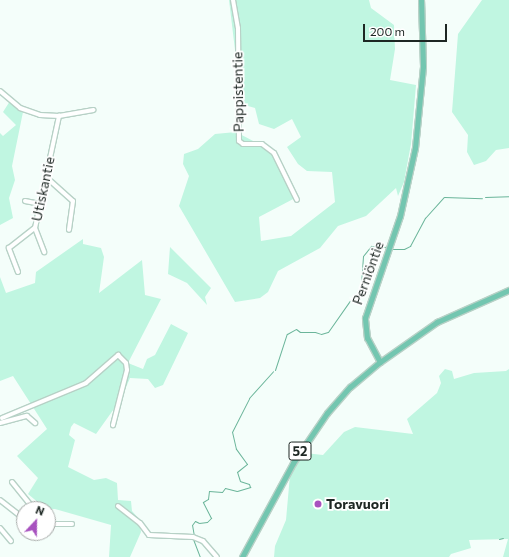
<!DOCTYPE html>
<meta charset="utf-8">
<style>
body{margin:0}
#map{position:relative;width:509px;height:557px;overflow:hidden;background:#f4fefa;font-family:Commissioner,sans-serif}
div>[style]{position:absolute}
.green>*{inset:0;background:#c0f6e1}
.stream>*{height:1px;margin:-0.5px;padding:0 0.5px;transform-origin:0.5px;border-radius:0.5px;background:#6bb59a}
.roads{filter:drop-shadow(1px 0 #b7d1c6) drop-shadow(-1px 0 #b7d1c6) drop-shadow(0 1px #b7d1c6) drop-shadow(0 -1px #b7d1c6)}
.minor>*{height:4px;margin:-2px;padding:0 2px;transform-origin:2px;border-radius:2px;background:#fff}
.major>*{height:5px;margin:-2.5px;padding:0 2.5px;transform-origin:2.5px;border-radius:2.5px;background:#73c6b0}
.dots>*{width:11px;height:11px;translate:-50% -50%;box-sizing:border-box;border:2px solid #fff;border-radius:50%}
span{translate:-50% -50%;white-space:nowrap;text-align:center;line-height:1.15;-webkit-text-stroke:3.5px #fff;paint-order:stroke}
.shield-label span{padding:1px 3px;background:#fff;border:1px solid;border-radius:3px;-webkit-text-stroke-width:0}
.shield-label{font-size:13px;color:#1d2723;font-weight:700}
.street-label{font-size:14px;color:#1d2723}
.poi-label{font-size:14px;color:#1d2723;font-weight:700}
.left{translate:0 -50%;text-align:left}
.north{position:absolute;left:16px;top:501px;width:40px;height:40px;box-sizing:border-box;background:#fff;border:1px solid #a5a9a7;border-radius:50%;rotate:22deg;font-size:11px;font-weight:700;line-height:16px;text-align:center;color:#1d2723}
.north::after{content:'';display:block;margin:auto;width:14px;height:18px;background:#a852bf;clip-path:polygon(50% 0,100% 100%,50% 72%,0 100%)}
.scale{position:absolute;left:363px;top:24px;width:84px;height:18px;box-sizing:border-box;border:2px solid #1d2723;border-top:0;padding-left:5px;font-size:12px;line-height:14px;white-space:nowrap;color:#1d2723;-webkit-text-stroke:3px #fff;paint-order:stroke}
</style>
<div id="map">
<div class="green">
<i style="clip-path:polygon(229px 0,369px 0,371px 8px,394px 25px,395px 49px,390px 80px,416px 85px,411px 144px,404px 182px,398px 196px,396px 188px,366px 216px,338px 226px,320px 248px,278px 271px,268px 292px,260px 298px,235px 302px,179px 206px,189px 176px,183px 164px,184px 154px,198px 149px,215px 134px,236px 132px,276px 153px,297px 197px,259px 217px,261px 241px,291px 236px,335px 202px,332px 172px,307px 171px,298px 164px,287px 147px,301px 137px,292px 119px,274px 129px,259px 124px,255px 108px,241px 104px,242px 61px,235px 50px)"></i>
<i style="clip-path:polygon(482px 0,509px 0,509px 148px,496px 150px,486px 161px,474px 165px,467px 152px,468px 135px,452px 112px,458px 34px)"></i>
<i style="clip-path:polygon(10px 101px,23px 112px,12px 166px,15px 180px,9px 198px,13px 218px,0 225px,0 133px,3px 136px,16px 125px,3px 112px)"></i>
<i style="clip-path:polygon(83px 239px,83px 244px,101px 248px,104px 257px,99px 293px,142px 260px,145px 295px,161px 299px,128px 363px,143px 369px,147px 359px,155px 355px,171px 324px,188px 333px,163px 385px,155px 388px,148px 379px,130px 378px,121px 399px,96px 434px,74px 423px,71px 427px,69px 435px,75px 440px,68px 467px,94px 480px,106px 478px,117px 483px,118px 500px,131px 501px,132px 511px,139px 519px,141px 532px,130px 557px,109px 557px,111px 525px,55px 509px,46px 509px,28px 494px,38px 478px,17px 456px,47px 429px,13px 376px,0 381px,0 277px,6px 293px,35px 283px,36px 272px)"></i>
<i style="clip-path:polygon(170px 247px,211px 288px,205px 297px,207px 305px,187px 283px,168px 274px)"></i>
<i style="clip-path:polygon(445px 369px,452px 371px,454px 379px,474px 373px,506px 371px,509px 369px,509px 557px,503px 557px,508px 539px,469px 540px,471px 548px,451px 554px,449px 557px,274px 557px,275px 546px,286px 520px,290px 475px,305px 453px,323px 455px,344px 432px,355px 427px,413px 434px,407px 419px,437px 393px,441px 383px,439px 376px)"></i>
</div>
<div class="stream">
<i style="left:485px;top:197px;width:24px;rotate:-2deg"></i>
<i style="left:393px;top:249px;width:11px"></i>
<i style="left:404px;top:249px;width:7px;rotate:-27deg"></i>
<i style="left:410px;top:246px;width:32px;rotate:-62deg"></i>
<i style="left:425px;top:218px;width:28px;rotate:-48deg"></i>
<i style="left:444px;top:197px;width:38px;rotate:2deg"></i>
<i style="left:275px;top:370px;width:38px;rotate:-72deg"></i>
<i style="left:287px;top:334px;width:10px;rotate:-29deg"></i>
<i style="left:296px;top:329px;width:5px;rotate:37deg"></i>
<i style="left:300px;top:332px;width:15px"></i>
<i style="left:315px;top:332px;width:6px;rotate:18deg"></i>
<i style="left:321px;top:334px;width:7px;rotate:-16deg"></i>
<i style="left:328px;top:332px;width:38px;rotate:-55deg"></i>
<i style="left:350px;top:301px;width:10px;rotate:-11deg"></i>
<i style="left:360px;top:299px;width:43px;rotate:-86deg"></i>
<i style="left:363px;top:256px;width:13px;rotate:-51deg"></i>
<i style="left:371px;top:246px;width:16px;rotate:4deg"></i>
<i style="left:194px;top:536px;width:11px;rotate:-100deg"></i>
<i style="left:192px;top:525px;width:5px;rotate:-53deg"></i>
<i style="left:195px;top:521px;width:4px;rotate:27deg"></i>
<i style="left:199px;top:523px;width:8px;rotate:-7deg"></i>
<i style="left:207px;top:522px;width:6px;rotate:-45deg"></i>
<i style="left:211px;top:518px;width:18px;rotate:-117deg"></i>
<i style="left:203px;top:502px;width:6px;rotate:-31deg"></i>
<i style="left:208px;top:499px;width:8px;rotate:-83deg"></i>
<i style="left:209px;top:491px;width:13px;rotate:4deg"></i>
<i style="left:222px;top:492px;width:5px;rotate:-53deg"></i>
<i style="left:225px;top:488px;width:12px;rotate:14deg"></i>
<i style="left:237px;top:491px;width:14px;rotate:-17deg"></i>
<i style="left:250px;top:487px;width:3px;rotate:-108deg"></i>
<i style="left:249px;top:484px;width:9px;rotate:-162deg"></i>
<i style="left:240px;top:481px;width:9px;rotate:-108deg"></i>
<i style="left:237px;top:472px;width:13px;rotate:-39deg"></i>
<i style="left:247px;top:464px;width:19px;rotate:-126deg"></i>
<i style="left:236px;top:449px;width:17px;rotate:-103deg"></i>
<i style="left:232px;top:432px;width:38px;rotate:-63deg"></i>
<i style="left:249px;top:398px;width:36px;rotate:-48deg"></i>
<i style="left:193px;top:539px;width:19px;rotate:69deg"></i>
<i style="left:499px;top:539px;width:4px;rotate:-14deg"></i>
</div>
<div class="roads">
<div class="minor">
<i style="left:233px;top:0;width:28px;rotate:80deg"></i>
<i style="left:238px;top:28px;width:113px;rotate:89.5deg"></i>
<i style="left:239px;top:141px;width:5px;rotate:37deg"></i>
<i style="left:243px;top:144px;width:19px"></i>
<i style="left:262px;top:144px;width:15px;rotate:37deg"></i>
<i style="left:274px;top:153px;width:52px;rotate:63.9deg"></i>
<i style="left:0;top:91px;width:26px;rotate:40deg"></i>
<i style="left:20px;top:108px;width:21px;rotate:19deg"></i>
<i style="left:40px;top:115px;width:19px;rotate:3deg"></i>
<i style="left:59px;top:116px;width:35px;rotate:-10deg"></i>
<i style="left:46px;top:177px;width:36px;rotate:42deg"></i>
<i style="left:73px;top:201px;width:29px;rotate:98deg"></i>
<i style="left:25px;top:201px;width:15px;rotate:11deg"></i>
<i style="left:35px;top:228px;width:26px;rotate:69deg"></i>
<i style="left:18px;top:272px;width:26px;rotate:-111deg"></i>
<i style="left:9px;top:248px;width:33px;rotate:-38deg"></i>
<i style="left:35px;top:228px;width:115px;rotate:-77.9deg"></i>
<i style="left:2px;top:418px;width:91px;rotate:-22.6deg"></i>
<i style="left:86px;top:383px;width:43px;rotate:-41.2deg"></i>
<i style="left:118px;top:355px;width:11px;rotate:45deg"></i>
<i style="left:126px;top:363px;width:7px;rotate:82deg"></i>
<i style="left:127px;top:370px;width:57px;rotate:104.3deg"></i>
<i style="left:0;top:423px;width:28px;rotate:-15deg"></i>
<i style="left:27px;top:416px;width:11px;rotate:41deg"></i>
<i style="left:12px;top:482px;width:35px;rotate:51deg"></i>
<i style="left:0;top:500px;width:31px;rotate:38deg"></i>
<i style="left:118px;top:506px;width:28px;rotate:38deg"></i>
<i style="left:140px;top:523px;width:15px;rotate:53deg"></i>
<i style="left:149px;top:535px;width:44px;rotate:2.6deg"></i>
<i style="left:193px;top:537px;width:11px;rotate:22deg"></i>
<i style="left:203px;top:541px;width:21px;rotate:49deg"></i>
<i style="left:48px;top:524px;width:24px"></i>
<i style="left:0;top:528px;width:17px;rotate:50deg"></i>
</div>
<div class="major">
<i style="left:380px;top:362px;width:27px;rotate:-118deg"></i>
<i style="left:367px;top:338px;width:20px;rotate:-96deg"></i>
<i style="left:365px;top:318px;width:108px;rotate:-71.1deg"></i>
<i style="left:400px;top:216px;width:70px;rotate:-77.6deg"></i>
<i style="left:415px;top:148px;width:82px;rotate:-84.4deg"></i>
<i style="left:423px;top:66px;width:66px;rotate:-91.7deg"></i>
<i style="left:242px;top:557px;width:107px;rotate:-61.5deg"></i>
<i style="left:293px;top:463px;width:60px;rotate:-55.8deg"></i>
<i style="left:327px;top:413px;width:35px;rotate:-49deg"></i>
<i style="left:350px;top:387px;width:39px;rotate:-40deg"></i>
<i style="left:380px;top:362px;width:70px;rotate:-35.1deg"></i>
<i style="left:437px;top:322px;width:79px;rotate:-24deg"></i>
</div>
</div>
<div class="dots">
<i style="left:318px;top:504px;background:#a852bf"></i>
</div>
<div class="shield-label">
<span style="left:300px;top:451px">52</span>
</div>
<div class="street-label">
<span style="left:238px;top:92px;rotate:-91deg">Pappistentie</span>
<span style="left:43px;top:189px;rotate:-78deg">Utiskantie</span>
<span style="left:368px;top:273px;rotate:-70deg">Perniöntie</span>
</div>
<div class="poi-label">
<span class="left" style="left:326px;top:504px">Toravuori</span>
</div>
<div class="north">N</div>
<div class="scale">200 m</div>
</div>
